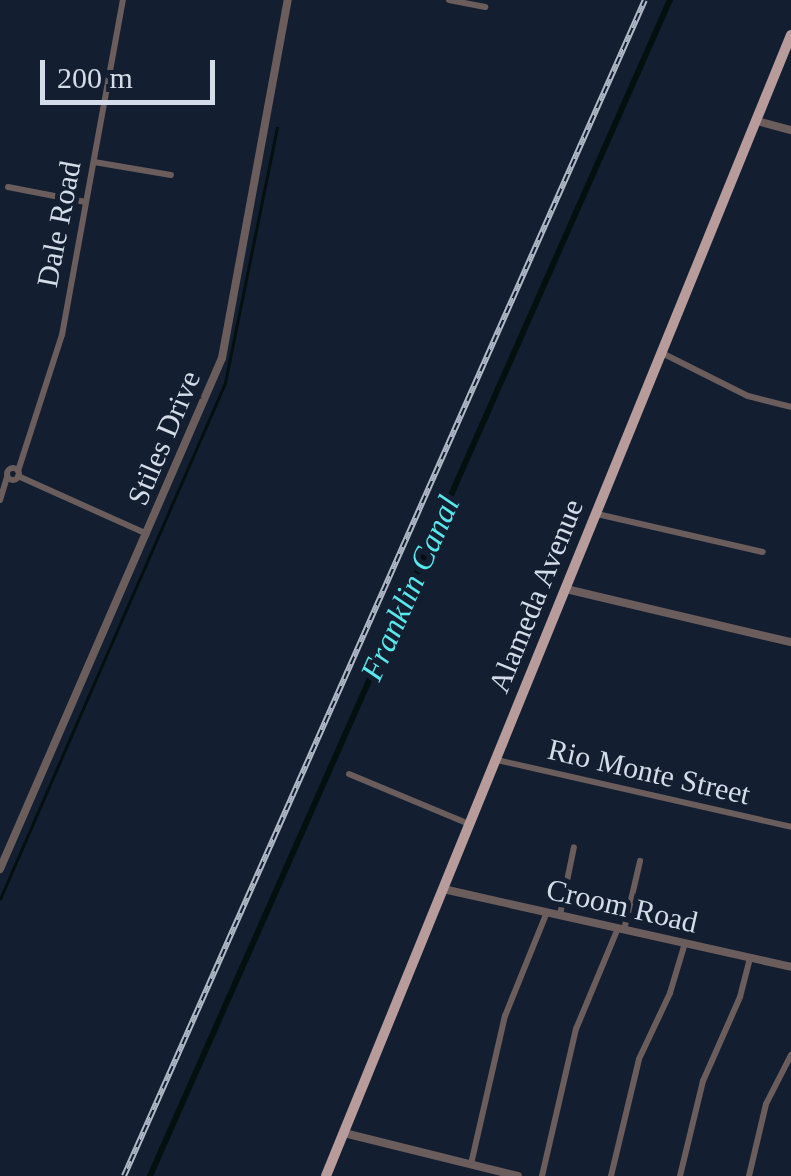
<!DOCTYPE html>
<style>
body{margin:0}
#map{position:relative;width:791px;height:1176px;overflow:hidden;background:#131f31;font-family:"Times New Roman",serif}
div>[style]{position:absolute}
.stream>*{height:2.5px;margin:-1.25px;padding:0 1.25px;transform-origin:1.25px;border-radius:1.25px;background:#041010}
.canal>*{height:6px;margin:-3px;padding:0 3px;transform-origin:3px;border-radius:3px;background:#041010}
.minor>*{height:6px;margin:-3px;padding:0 3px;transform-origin:3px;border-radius:3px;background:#6b5d5c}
.minor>.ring{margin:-3px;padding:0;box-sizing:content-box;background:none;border:6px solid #6b5d5c;border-radius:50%}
.tertiary>*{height:8px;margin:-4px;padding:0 4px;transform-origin:4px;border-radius:4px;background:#6b5d5c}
.primary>*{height:10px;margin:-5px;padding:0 5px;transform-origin:5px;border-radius:5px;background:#b89c9b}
.rail>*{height:6px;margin-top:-3px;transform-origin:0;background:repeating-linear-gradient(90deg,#131f31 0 8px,#b0b9c6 0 16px);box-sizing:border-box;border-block:2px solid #b0b9c6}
span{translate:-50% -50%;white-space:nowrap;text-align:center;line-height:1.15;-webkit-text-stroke:10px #131f31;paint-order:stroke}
.street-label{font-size:30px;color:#d3dce8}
.water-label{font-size:32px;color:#59e9eb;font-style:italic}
.scale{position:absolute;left:40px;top:60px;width:175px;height:45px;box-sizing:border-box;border:5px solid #d3dce8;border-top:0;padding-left:12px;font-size:30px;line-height:35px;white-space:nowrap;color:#d3dce8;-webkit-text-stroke:8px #131f31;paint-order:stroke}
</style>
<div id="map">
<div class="stream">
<i style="left:0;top:899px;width:563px;rotate:-66.44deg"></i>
<i style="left:225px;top:383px;width:260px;rotate:-78.5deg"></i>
</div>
<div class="canal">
<i style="left:150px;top:1176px;width:1286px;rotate:-66.15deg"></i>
</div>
<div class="minor">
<i style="left:449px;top:0;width:37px;rotate:11deg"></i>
<i style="left:94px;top:162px;width:78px;rotate:9.6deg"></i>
<i style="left:8px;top:187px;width:79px;rotate:10.9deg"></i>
<i style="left:662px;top:353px;width:96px;rotate:26.6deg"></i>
<i style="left:748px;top:396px;width:44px;rotate:14.3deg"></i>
<i class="ring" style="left:7px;top:468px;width:6px;height:6px"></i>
<i style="left:18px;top:471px;width:143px;rotate:-72.1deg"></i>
<i style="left:62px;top:335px;width:341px;rotate:-79.7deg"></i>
<i style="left:18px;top:476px;width:141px;rotate:24.2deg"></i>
<i style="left:0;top:500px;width:24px;rotate:-73deg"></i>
<i style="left:597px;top:514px;width:170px;rotate:12.9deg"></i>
<i style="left:497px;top:760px;width:302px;rotate:12.8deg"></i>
<i style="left:349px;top:774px;width:130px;rotate:22.6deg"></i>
<i style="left:560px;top:915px;width:69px;rotate:-78.4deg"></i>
<i style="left:624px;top:930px;width:71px;rotate:-76.9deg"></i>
<i style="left:471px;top:1164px;width:152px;rotate:-77.1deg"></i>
<i style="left:505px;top:1016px;width:112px;rotate:-68deg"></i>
<i style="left:542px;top:1176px;width:151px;rotate:-77deg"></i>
<i style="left:576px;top:1029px;width:109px;rotate:-67.4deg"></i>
<i style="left:611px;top:1176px;width:120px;rotate:-76.5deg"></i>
<i style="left:639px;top:1059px;width:73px;rotate:-64.8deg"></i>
<i style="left:670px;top:993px;width:52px;rotate:-73.3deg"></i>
<i style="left:680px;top:1176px;width:98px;rotate:-76.4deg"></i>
<i style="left:703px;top:1081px;width:92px;rotate:-66.2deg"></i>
<i style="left:740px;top:997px;width:40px;rotate:-75.6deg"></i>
<i style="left:749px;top:1176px;width:74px;rotate:-76.7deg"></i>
<i style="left:766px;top:1104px;width:55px;rotate:-63deg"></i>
</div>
<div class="tertiary">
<i style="left:757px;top:121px;width:35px;rotate:15deg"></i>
<i style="left:566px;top:589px;width:231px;rotate:13.3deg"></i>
<i style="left:0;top:869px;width:557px;rotate:-66.52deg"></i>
<i style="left:222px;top:358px;width:364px;rotate:-79.6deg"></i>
<i style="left:443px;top:889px;width:357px;rotate:12.6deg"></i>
<i style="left:344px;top:1133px;width:179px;rotate:13.9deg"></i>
</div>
<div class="primary">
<i style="left:326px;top:1176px;width:1232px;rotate:-67.83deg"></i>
</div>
<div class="rail">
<i style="left:124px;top:1176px;width:1286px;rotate:-66.11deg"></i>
</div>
<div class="street-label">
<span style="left:59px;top:224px;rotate:-79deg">Dale Road</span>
<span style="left:164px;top:438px;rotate:-67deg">Stiles Drive</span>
<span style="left:536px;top:596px;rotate:-68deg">Alameda Avenue</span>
<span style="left:649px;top:772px;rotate:13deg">Rio Monte Street</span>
<span style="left:622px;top:906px;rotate:13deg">Croom Road</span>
</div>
<div class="water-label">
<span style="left:410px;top:588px;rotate:-66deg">Franklin Canal</span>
</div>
<div class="scale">200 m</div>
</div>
